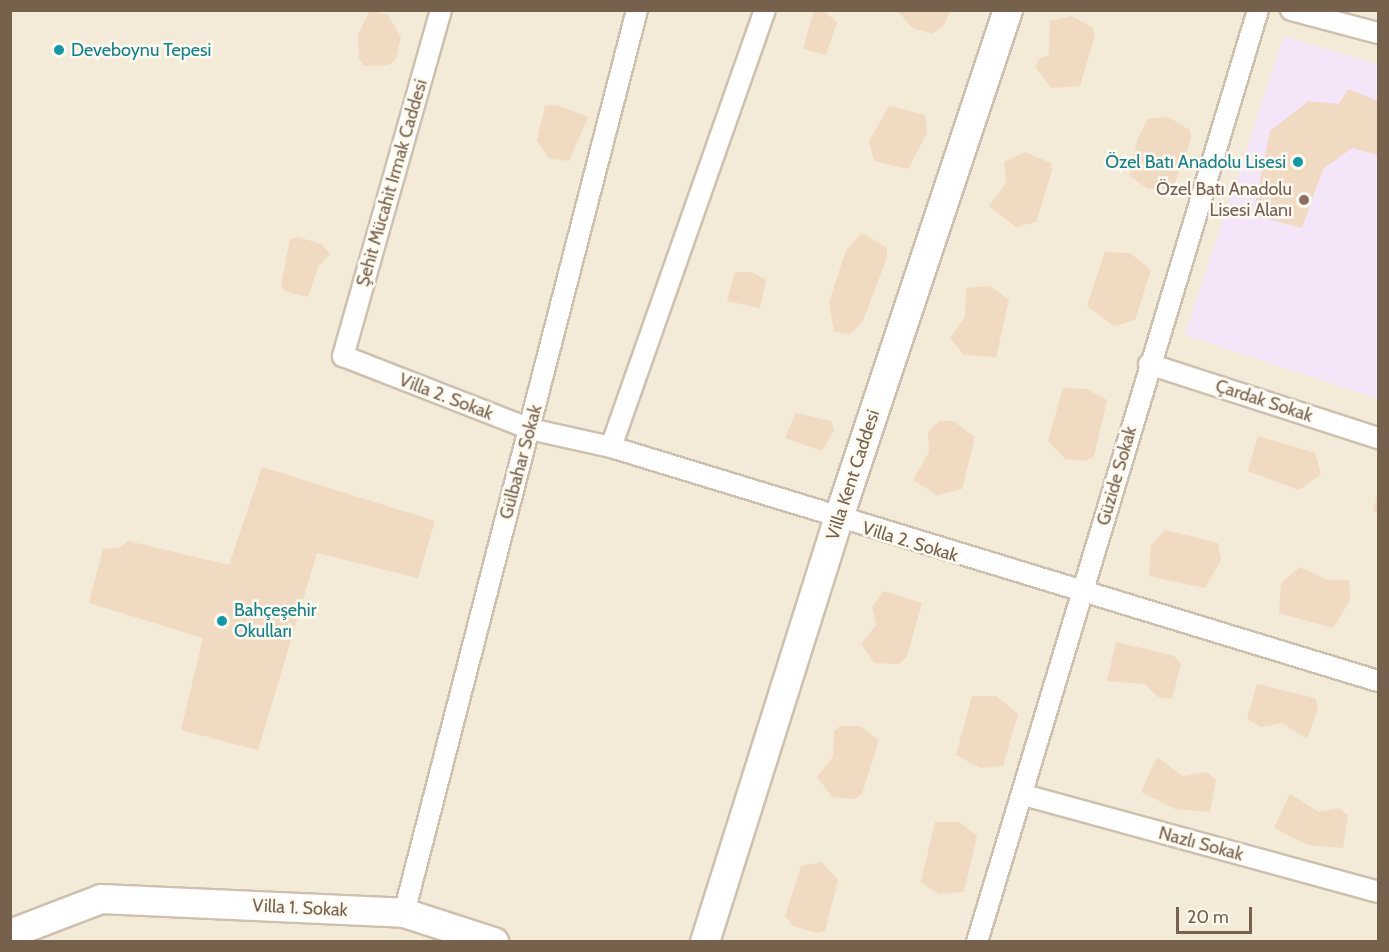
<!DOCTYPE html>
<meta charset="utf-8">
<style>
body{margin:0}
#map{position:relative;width:1389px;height:952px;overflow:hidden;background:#fcf7e9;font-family:Cabin,sans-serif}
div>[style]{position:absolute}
.residential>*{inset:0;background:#f3ead7;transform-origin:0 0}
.education>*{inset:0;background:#f4e5f8}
.building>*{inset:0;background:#f0dac1}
.roads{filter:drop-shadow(2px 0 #cec0af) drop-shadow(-2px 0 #cec0af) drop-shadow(0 2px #cec0af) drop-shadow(0 -2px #cec0af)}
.street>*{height:20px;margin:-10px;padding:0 10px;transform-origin:10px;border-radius:10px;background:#fff}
.secondary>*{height:28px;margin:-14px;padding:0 14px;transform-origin:14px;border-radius:14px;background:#fff}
.dots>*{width:16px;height:16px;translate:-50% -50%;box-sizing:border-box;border:3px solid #fefaef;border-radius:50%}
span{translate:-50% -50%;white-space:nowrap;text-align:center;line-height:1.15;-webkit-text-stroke:5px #fefaef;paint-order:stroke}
.culture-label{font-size:18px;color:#0d838f}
.left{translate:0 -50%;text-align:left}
.right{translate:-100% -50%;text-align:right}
.street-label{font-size:18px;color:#76614d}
.education-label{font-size:18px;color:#785e54}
.frame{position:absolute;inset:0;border:12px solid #76614d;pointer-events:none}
.scale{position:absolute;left:1176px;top:907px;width:76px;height:27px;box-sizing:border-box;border:3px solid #76614d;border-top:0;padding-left:8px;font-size:18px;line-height:21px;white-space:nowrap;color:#76614d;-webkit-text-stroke:4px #fefaef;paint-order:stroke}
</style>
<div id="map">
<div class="residential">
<i style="left:11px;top:11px;width:1367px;height:930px"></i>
</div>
<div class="education">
<i style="clip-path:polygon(1284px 36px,1378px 65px,1378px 399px,1185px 335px)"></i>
</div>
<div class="building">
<i style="clip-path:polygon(370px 10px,388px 15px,401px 37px,396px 59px,389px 65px,364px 66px,359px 59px,358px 35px)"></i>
<i style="clip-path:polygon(822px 10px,837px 22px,826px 55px,803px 49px,813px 13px)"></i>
<i style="clip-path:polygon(897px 10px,950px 10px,945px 24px,932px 34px,912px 28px)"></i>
<i style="clip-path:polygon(1072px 16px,1093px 28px,1095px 35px,1080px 86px,1052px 88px,1035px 67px,1039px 59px,1049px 55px,1050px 21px)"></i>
<i style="clip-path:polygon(1348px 89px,1378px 101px,1378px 155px,1352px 148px,1323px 169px,1302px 228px,1253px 215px,1270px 131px,1309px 101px,1339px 104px)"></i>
<i style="clip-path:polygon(556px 105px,588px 117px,569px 161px,548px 158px,537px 140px,545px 106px)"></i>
<i style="clip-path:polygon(889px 106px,925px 115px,927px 133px,908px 169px,874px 161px,869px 141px)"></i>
<i style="clip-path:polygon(1168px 117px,1190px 130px,1191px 139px,1173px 189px,1148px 189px,1129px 175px,1138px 138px,1148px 119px)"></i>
<i style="clip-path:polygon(1025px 152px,1051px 163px,1052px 170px,1036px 222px,1016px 227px,989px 206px,1006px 183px,1004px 162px)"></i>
<i style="clip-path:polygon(862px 233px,887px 248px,887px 257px,863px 321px,850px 334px,834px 332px,829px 302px,846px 250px)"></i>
<i style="clip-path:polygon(298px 237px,321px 244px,330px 254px,318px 267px,308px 297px,284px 291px,281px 285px,290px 239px)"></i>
<i style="clip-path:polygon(1105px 252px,1130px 253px,1151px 270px,1135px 320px,1114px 326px,1087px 306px)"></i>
<i style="clip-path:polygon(735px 272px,752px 272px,766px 280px,760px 308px,727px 301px)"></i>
<i style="clip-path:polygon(990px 286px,1009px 300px,996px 357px,964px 355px,950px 338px,965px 317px,966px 288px)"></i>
<i style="clip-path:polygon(1063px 388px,1087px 389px,1107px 400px,1094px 456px,1085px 461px,1065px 459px,1048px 441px)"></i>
<i style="clip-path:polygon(796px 413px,831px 421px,834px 430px,822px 451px,785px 438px)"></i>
<i style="clip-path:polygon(939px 421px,953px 421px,975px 437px,962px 489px,937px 495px,913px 480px,929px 452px,928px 432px)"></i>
<i style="clip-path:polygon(1258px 436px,1315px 453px,1321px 474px,1299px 490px,1248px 471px)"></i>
<i style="clip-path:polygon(262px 467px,435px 521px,418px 578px,317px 553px,258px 750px,181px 730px,203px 638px,89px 603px,103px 549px,120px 548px,128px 541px,229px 565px)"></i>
<i style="clip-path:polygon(1378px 493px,1378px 513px,1373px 511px)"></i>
<i style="clip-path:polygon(1165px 530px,1218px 543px,1221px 560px,1205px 588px,1149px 576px,1151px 545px)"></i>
<i style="clip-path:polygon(1300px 567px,1328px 580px,1349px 580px,1350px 600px,1333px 628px,1279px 613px,1281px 583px)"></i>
<i style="clip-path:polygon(883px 591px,922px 603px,907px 656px,899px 664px,875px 663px,861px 644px,876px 625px,872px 607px)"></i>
<i style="clip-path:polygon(1116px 642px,1174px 656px,1181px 664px,1172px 699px,1158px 697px,1145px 684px,1107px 681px)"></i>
<i style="clip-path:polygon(1257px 684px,1315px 698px,1318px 708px,1307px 739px,1282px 723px,1261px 727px,1247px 719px)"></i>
<i style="clip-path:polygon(972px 696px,997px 696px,1018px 714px,1003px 766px,980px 768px,956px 755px)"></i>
<i style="clip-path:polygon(840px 726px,859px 726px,879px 740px,862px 794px,855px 799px,832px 797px,817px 777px,833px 757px,834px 731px)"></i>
<i style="clip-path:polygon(1157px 757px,1182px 776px,1206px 772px,1216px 780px,1210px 812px,1175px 809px,1141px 792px)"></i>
<i style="clip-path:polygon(1290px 794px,1319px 812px,1339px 808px,1348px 815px,1343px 848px,1308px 845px,1274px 828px)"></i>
<i style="clip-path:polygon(935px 822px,959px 822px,977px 835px,964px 892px,939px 894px,921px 882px)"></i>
<i style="clip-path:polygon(821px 862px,838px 880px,825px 931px,818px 933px,793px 926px,785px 916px,801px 866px)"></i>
</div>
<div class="roads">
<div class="street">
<i style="left:441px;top:10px;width:360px;rotate:105.8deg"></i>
<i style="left:343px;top:356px;width:201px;rotate:21.3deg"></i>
<i style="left:530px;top:429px;width:83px;rotate:12.5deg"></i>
<i style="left:611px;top:447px;width:802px;rotate:16.97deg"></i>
<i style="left:1291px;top:10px;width:90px;rotate:14.8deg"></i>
<i style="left:1149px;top:364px;width:241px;rotate:17.9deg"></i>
<i style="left:611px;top:447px;width:463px;rotate:-70.6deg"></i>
<i style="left:1024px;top:795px;width:367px;rotate:15.3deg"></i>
<i style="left:404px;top:913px;width:933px;rotate:-75.53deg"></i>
<i style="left:977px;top:942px;width:973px;rotate:-73.22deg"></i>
</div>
<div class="secondary">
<i style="left:10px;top:934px;width:97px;rotate:-21deg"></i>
<i style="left:101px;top:899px;width:303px;rotate:2.6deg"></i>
<i style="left:404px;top:913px;width:95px;rotate:17.9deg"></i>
<i style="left:705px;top:942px;width:442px;rotate:-72.5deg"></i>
<i style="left:838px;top:520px;width:538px;rotate:-71.57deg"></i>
</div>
</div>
<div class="dots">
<i style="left:59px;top:50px;background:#0f9aa8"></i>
<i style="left:1298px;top:162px;background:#0f9aa8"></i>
<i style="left:1304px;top:200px;background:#8d6e63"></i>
<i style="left:222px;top:621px;background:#0f9aa8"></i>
</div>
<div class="culture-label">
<span class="left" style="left:71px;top:50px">Deveboynu Tepesi</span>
<span class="right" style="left:1286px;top:162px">Özel Batı Anadolu Lisesi</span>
<span class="left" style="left:234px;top:621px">Bahçeşehir<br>Okulları</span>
</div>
<div class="street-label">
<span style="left:392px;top:183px;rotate:-74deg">Şehit Mücahit Irmak Caddesi</span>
<span style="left:446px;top:397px;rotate:21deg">Villa 2. Sokak</span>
<span style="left:1264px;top:401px;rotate:18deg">Çardak Sokak</span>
<span style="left:521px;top:462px;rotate:-75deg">Gülbahar Sokak</span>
<span style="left:853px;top:475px;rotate:-72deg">Villa Kent Caddesi</span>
<span style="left:1117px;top:476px;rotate:-74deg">Güzide Sokak</span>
<span style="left:910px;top:542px;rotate:17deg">Villa 2. Sokak</span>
<span style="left:1201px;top:844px;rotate:15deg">Nazlı Sokak</span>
<span style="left:300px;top:908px;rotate:3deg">Villa 1. Sokak</span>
</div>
<div class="education-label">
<span class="right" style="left:1292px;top:200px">Özel Batı Anadolu<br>Lisesi Alanı</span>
</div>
<div class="frame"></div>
<div class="scale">20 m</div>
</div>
